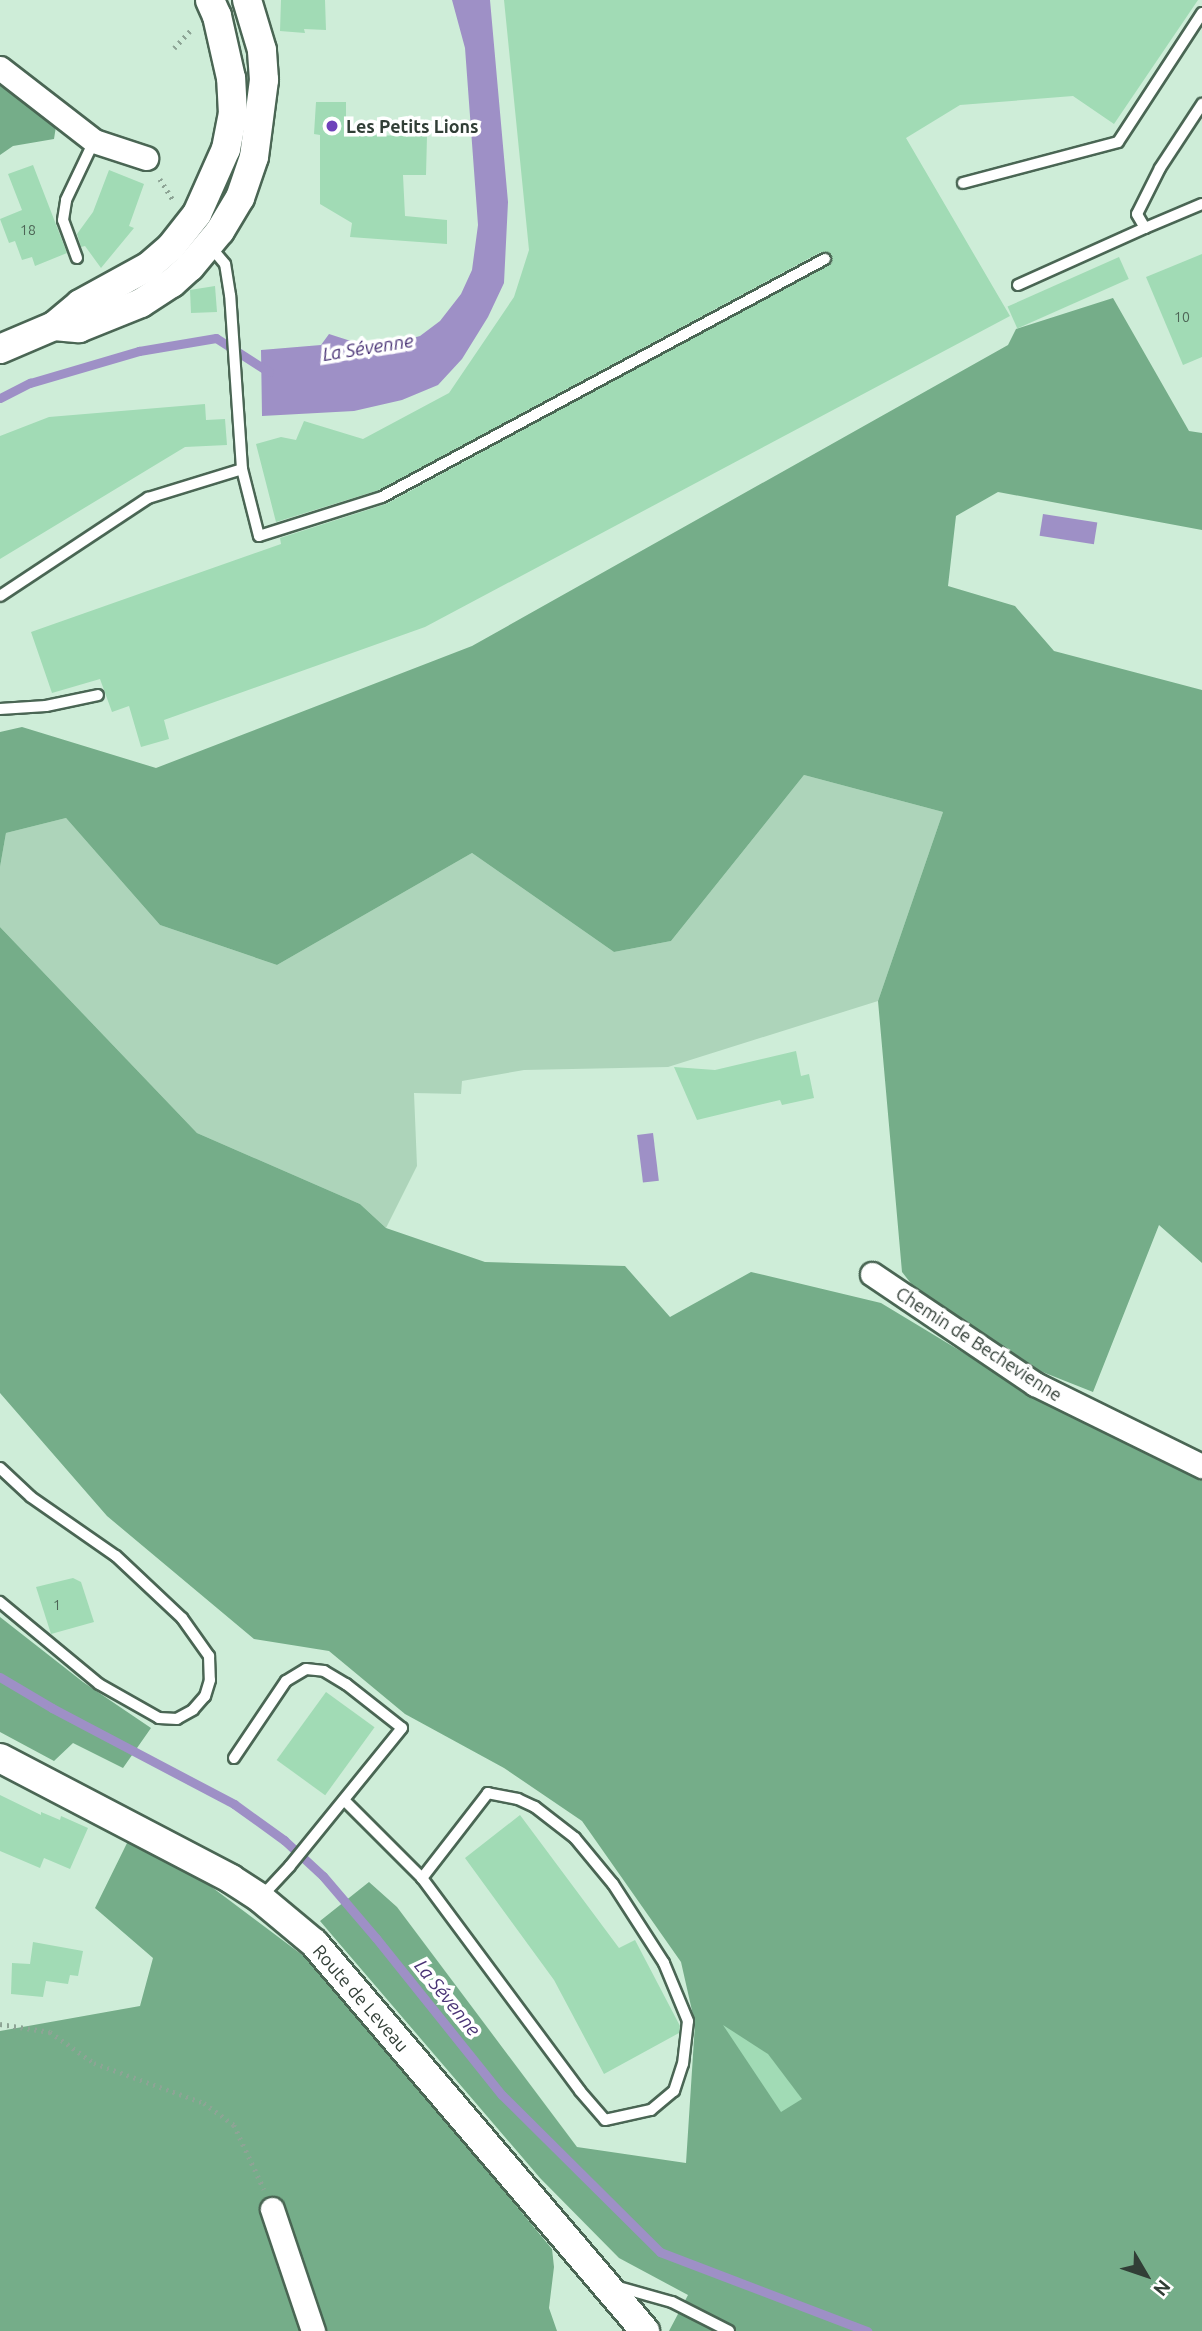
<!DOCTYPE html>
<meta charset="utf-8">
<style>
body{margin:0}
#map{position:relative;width:1202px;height:2331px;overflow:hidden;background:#ceedd8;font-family:Ubuntu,sans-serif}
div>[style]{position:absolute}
.green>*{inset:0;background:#add4ba}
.forest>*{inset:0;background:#75ad89}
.water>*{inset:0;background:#9e90c6;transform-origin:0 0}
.stream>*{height:9px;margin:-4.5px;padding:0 4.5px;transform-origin:4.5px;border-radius:4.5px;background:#9e90c6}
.building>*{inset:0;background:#a1dbb5;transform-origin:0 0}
.path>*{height:4.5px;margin-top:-2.25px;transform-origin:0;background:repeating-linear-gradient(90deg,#8da495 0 2px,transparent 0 7px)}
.roads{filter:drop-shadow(2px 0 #4a6654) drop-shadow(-2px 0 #4a6654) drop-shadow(0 2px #4a6654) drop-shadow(0 -2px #4a6654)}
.service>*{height:10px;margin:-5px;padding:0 5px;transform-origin:5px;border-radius:5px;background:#fff}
.minor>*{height:23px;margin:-11.5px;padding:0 11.5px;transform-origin:11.5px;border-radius:11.5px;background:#fff}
.tertiary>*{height:28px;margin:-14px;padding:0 14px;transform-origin:14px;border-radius:14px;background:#fff}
.dots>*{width:19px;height:19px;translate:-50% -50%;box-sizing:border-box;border:4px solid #fff;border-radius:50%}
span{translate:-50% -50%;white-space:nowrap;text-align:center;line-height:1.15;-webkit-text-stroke:7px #fff;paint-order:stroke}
.number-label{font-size:14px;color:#4d6556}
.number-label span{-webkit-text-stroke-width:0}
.poi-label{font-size:18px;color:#313e36;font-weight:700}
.left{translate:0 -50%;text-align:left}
.street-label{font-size:18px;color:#313e36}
.water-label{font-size:19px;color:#4a3476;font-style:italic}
.north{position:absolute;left:1111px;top:2240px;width:70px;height:70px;-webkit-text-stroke:5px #fff;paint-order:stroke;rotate:129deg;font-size:19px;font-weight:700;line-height:28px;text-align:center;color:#313e36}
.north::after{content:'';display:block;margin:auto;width:24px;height:32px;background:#313e36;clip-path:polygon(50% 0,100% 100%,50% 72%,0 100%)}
</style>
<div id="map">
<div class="green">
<i style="clip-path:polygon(804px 775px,943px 812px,878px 1001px,668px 1067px,524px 1070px,462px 1081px,461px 1094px,414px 1093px,417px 1166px,386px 1228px,360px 1204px,197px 1133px,0 927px,0 867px,6px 833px,66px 818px,160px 925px,277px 965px,472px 853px,614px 952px,671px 941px)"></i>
</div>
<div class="forest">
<i style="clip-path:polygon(0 85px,57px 120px,54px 139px,13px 146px,0 155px)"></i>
<i style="clip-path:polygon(1113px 298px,1189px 431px,1202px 433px,1202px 530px,998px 492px,956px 516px,948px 586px,1015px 606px,1054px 651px,1202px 690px,1202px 1263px,1159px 1225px,1093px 1392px,1035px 1369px,913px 1286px,902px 1272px,878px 1001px,943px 812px,804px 775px,671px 941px,614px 952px,472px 853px,277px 965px,160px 925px,66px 818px,6px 833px,0 867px,0 732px,22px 727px,156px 768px,472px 646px,1008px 345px,1016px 329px)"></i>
<i style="clip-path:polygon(0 927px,197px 1133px,360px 1204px,386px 1228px,485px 1262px,625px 1266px,670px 1317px,751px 1272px,881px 1303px,1050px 1405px,1145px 1453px,1202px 1477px,1202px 2331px,669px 2331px,688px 2295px,619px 2258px,540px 2178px,320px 1921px,369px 1882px,397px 1907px,577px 2147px,686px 2163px,695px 2024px,681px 1962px,582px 1821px,504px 1768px,405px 1714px,329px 1651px,254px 1639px,107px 1516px,0 1393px)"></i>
<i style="clip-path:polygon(0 1617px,83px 1682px,151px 1728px,123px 1768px,73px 1743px,54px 1761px,0 1732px)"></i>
<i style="clip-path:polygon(128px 1841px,205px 1882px,321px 1969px,552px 2249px,554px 2267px,549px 2308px,557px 2331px,0 2331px,0 2031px,140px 2006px,153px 1958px,95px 1908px)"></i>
</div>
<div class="water">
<i style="clip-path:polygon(452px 0,490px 0,508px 202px,504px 283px,488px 317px,462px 359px,438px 385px,402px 400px,354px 411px,262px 416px,261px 350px,321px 345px,329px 334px,357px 343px,395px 343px,420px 336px,440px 321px,461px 294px,472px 270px,478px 225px,465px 48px)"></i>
<i style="left:1043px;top:514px;width:55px;height:22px;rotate:9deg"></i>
<i style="left:653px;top:1133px;width:48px;height:16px;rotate:83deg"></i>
</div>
<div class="stream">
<i style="left:0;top:398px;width:34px;rotate:-27deg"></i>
<i style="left:30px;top:383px;width:114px;rotate:-16.4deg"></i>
<i style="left:139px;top:351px;width:78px;rotate:-9.6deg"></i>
<i style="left:216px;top:338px;width:63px;rotate:32.7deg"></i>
<i style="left:0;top:1677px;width:61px;rotate:30.8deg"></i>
<i style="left:52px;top:1708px;width:206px;rotate:27.8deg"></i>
<i style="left:234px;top:1804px;width:62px;rotate:35.8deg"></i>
<i style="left:284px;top:1840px;width:53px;rotate:42.7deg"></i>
<i style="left:323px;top:1876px;width:82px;rotate:49.5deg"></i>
<i style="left:376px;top:1938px;width:201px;rotate:51.3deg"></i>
<i style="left:502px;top:2095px;width:223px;rotate:44.8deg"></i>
<i style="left:660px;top:2252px;width:222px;rotate:20.9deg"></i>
</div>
<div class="building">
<i style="clip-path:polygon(281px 0,325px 0,326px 30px,304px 29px,305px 33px,280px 31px)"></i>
<i style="clip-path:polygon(504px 0,1198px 0,1114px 124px,1073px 96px,960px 105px,906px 138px,1010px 316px,425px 627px,164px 720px,169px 739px,141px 747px,129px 706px,112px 712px,100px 679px,52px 693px,31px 632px,281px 544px,280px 538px,386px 504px,832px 263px,830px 253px,821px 252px,379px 490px,276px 522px,256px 444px,281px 437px,296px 440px,304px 421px,363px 439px,449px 393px,514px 297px,529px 250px)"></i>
<i style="clip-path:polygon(316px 102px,346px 102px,346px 135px,427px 136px,426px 175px,403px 175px,405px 216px,447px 220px,447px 244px,350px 237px,352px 223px,320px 204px,320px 135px,314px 134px)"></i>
<i style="clip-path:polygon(33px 165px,67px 253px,35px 266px,32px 257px,22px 260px,15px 241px,9px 243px,0 219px,22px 210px,8px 174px)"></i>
<i style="clip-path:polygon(109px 170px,144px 184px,129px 226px,134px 228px,101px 268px,85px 246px,81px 247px,77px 234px,93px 212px)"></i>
<i style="clip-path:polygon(1202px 254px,1202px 357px,1183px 365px,1146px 277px)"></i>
<i style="left:1119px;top:257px;width:24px;height:122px;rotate:66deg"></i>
<i style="clip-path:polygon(215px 286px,217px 312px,191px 313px,190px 290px)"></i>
<i style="clip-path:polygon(205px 404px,206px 420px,225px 419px,227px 445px,185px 447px,0 559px,0 436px,49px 417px)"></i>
<i style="clip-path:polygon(796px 1051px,801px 1076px,809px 1074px,814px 1098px,782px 1105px,780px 1100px,697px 1120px,674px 1067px,715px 1070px)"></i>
<i style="clip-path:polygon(73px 1578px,81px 1582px,94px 1622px,51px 1634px,36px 1587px)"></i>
<i style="left:326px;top:1692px;width:60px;height:84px;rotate:36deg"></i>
<i style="clip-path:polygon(0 1795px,41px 1815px,41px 1812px,60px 1820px,61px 1816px,88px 1828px,70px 1869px,44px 1858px,40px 1868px,0 1851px)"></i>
<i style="clip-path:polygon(520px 1815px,619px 1948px,635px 1940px,680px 2026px,679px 2033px,604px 2074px,554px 1980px,465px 1858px)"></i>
<i style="clip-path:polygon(33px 1942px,83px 1951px,78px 1976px,70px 1975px,68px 1984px,46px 1981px,43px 1997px,11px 1994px,12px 1963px,30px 1964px)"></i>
<i style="clip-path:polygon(723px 2025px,768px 2054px,802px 2099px,781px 2112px)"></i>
</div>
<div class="path">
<i style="left:174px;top:48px;width:26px;rotate:-47deg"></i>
<i style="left:160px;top:179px;width:26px;rotate:58deg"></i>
<i style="left:0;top:2024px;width:51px;rotate:9.1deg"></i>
<i style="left:50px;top:2032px;width:54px;rotate:35.2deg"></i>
<i style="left:94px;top:2063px;width:117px;rotate:20deg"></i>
<i style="left:204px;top:2103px;width:37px;rotate:36deg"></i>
<i style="left:234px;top:2125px;width:71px;rotate:64.9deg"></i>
</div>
<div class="roads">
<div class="service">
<i style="left:963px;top:183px;width:160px;rotate:-14.8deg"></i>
<i style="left:1118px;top:142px;width:154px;rotate:-56.9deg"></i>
<i style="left:1145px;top:228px;width:62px;rotate:-22.8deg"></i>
<i style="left:77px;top:258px;width:40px;rotate:-110.2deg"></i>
<i style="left:63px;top:220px;width:20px;rotate:-81deg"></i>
<i style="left:66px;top:200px;width:65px;rotate:-64.6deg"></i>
<i style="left:1018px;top:285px;width:139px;rotate:-24.2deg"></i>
<i style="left:1145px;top:228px;width:16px;rotate:-120deg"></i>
<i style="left:1137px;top:214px;width:51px;rotate:-63.4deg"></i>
<i style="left:1160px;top:168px;width:77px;rotate:-56.7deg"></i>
<i style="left:242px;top:469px;width:69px;rotate:75.8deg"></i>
<i style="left:259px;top:536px;width:129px;rotate:-17.6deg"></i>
<i style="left:382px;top:497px;width:503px;rotate:-28.25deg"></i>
<i style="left:0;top:596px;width:178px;rotate:-33.5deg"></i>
<i style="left:148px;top:498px;width:98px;rotate:-17.1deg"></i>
<i style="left:242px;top:469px;width:174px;rotate:-93.9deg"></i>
<i style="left:230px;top:295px;width:31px;rotate:-99deg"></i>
<i style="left:225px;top:264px;width:23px;rotate:-130deg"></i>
<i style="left:0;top:709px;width:46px;rotate:-3.7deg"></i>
<i style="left:46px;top:706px;width:53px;rotate:-11.9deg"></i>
<i style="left:0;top:1468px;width:42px;rotate:43.1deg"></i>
<i style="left:31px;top:1497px;width:103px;rotate:34.8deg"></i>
<i style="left:116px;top:1556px;width:91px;rotate:43.2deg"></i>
<i style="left:182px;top:1618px;width:47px;rotate:54.6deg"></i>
<i style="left:209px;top:1656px;width:24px;rotate:88deg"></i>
<i style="left:210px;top:1680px;width:17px;rotate:107deg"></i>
<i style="left:205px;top:1696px;width:18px;rotate:131deg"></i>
<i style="left:193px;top:1710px;width:18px;rotate:151deg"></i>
<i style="left:177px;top:1719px;width:18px;rotate:-177deg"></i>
<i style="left:159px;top:1718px;width:69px;rotate:-150.5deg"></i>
<i style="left:99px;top:1684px;width:129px;rotate:-140.4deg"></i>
<i style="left:234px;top:1758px;width:93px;rotate:-56deg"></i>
<i style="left:286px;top:1681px;width:23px;rotate:-31deg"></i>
<i style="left:306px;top:1669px;width:18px;rotate:6deg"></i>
<i style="left:324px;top:1671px;width:26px;rotate:31deg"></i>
<i style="left:346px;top:1684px;width:71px;rotate:38.2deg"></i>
<i style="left:402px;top:1728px;width:178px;rotate:129.1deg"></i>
<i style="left:290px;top:1866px;width:41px;rotate:133deg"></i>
<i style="left:344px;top:1800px;width:110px;rotate:45deg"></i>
<i style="left:422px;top:1878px;width:265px;rotate:53.4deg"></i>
<i style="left:580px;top:2091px;width:38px;rotate:49deg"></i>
<i style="left:605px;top:2120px;width:47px;rotate:-12.3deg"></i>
<i style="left:651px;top:2110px;width:30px;rotate:-40deg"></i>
<i style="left:674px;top:2091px;width:28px;rotate:-72deg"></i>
<i style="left:683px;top:2064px;width:43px;rotate:-83.4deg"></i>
<i style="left:688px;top:2021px;width:63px;rotate:-112.5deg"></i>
<i style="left:664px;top:1963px;width:94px;rotate:-122.8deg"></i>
<i style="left:613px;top:1884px;width:60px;rotate:-129.6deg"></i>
<i style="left:575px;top:1838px;width:51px;rotate:-142.2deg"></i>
<i style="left:535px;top:1807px;width:19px;rotate:-155deg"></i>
<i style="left:518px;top:1799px;width:31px;rotate:-169deg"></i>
<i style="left:488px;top:1793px;width:108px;rotate:127.8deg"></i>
<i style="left:615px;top:2286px;width:59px;rotate:15.7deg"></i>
<i style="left:672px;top:2302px;width:64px;rotate:27deg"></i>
</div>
<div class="minor">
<i style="left:0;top:68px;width:119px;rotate:37.8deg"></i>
<i style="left:94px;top:141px;width:55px;rotate:18.1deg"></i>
<i style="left:872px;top:1274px;width:197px;rotate:34deg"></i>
<i style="left:1035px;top:1384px;width:186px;rotate:26.2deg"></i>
<i style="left:272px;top:2209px;width:129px;rotate:71.4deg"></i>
</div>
<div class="tertiary">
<i style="left:54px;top:326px;width:25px;rotate:5deg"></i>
<i style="left:79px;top:328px;width:67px;rotate:-22deg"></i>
<i style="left:141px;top:303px;width:37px;rotate:-33deg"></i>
<i style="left:172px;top:283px;width:24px;rotate:-42deg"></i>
<i style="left:190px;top:267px;width:47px;rotate:-50.2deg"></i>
<i style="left:220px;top:231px;width:39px;rotate:-59deg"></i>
<i style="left:240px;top:198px;width:43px;rotate:-71.1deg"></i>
<i style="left:254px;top:157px;width:78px;rotate:-82.6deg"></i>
<i style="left:264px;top:80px;width:30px;rotate:-94deg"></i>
<i style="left:262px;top:50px;width:52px;rotate:-106.7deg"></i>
<i style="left:0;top:349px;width:59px;rotate:-23.1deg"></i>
<i style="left:54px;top:326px;width:34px;rotate:-40deg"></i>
<i style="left:80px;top:304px;width:79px;rotate:-28.8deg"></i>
<i style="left:149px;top:266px;width:29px;rotate:-41deg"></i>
<i style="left:171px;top:247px;width:42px;rotate:-51.8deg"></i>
<i style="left:197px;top:214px;width:71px;rotate:-66deg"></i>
<i style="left:226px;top:149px;width:36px;rotate:-79deg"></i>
<i style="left:233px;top:114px;width:36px;rotate:-93deg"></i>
<i style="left:231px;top:78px;width:64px;rotate:-102.7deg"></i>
<i style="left:217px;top:16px;width:17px;rotate:-114deg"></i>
<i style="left:0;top:1758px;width:261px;rotate:27.6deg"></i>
<i style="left:231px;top:1879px;width:35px;rotate:33deg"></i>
<i style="left:260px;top:1898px;width:70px;rotate:39.8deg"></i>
<i style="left:314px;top:1943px;width:510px;rotate:49.53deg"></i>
</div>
</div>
<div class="dots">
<i style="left:332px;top:126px;background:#6e42ba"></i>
</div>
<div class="number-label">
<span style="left:28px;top:230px">18</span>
<span style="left:1182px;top:317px">10</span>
<span style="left:57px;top:1605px">1</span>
</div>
<div class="poi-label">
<span class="left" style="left:346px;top:126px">Les Petits Lions</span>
</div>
<div class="street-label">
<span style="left:979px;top:1344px;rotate:33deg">Chemin de Bechevienne</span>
<span style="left:361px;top:1998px;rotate:49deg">Route de Leveau</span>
</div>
<div class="water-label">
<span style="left:368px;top:348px;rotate:-9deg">La Sévenne</span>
<span style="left:447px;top:1998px;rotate:51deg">La Sévenne</span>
</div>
<div class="north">N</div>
</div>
